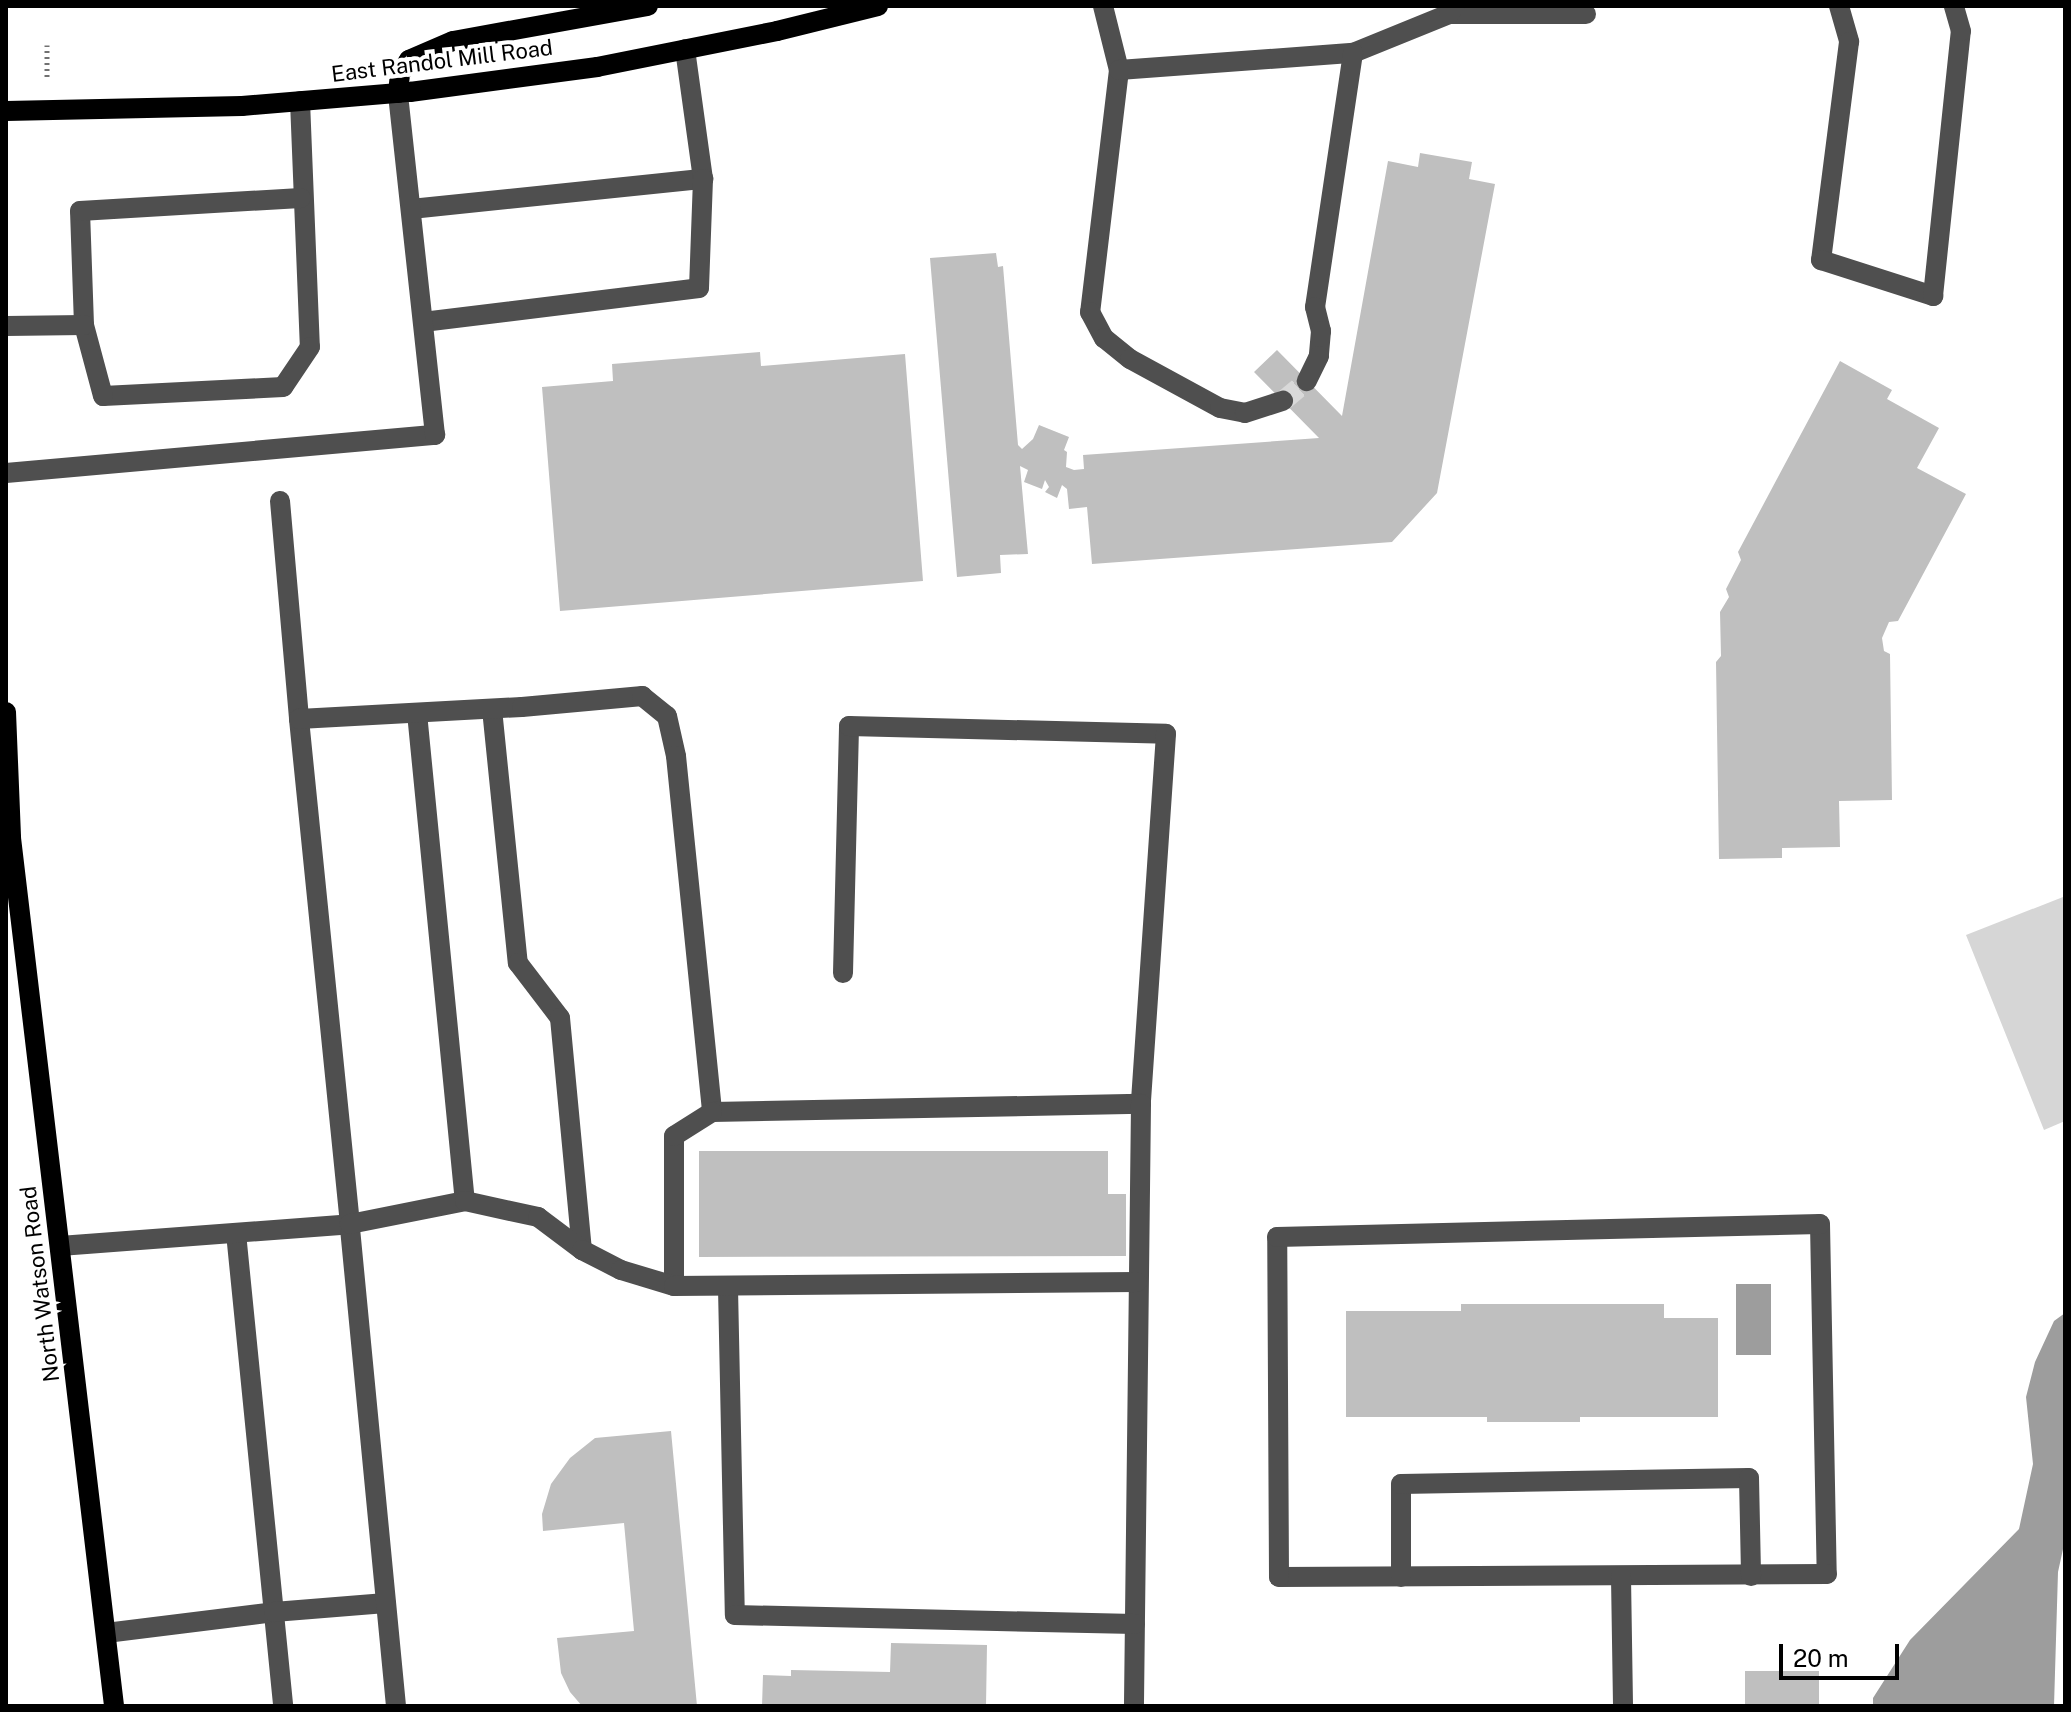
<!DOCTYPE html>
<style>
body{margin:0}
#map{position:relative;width:2071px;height:1712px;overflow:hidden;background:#fff;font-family:"Public Sans",sans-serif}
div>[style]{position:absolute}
.green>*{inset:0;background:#d6d6d6}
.water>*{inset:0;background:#9d9d9d;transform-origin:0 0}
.building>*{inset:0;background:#bfbfbf;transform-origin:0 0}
.minor-tunnel>*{height:20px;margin-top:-10px;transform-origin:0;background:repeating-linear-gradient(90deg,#d9d9d9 0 20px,transparent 0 30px)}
.path>*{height:5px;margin-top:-2.5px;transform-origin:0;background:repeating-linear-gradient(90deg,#717171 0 2px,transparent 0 6px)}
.minor>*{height:20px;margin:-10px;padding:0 10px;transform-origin:10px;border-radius:10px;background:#4f4f4f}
.major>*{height:20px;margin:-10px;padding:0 10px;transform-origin:10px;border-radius:10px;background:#000}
span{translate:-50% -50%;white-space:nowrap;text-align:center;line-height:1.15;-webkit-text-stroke:8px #fff;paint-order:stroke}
.street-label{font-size:22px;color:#000}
.frame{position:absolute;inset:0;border:8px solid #000;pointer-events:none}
.scale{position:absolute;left:1779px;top:1644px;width:120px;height:36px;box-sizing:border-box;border:4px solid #000;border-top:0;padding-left:10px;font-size:24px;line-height:28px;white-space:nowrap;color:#000;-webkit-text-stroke:6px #fff;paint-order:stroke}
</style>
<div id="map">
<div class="green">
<i style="clip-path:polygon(2063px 897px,2065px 1121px,2044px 1130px,1966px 935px)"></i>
</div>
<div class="water">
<i style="left:1736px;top:1284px;width:35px;height:71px"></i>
<i style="clip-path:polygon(2065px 1313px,2065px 1540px,2058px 1572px,2054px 1706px,1873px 1706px,1873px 1698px,1910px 1640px,2019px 1529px,2033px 1464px,2026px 1397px,2035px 1362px,2054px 1321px)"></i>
</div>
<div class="building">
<i style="clip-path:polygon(1420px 153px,1472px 162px,1469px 179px,1495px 184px,1437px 493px,1392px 542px,1092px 564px,1087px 507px,1069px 509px,1067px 489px,1062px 485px,1057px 498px,1045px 492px,1049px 487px,1045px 480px,1042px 489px,1024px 482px,1028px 470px,1020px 466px,1028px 554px,1000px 555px,1001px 573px,957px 577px,930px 258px,996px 253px,998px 267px,1003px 266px,1018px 445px,1022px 449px,1033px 439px,1039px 425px,1069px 437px,1064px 450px,1067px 452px,1066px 467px,1074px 470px,1084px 469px,1083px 455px,1319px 438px,1254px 372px,1277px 350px,1342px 416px,1388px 161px,1418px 167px)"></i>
<i style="clip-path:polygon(760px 352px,761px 366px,905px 354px,923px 581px,560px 611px,542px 387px,613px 381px,612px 364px)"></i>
<i style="clip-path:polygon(1840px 361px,1892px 390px,1887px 399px,1939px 428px,1917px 468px,1966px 494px,1898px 621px,1889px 622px,1882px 638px,1884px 651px,1890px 654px,1892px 800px,1839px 801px,1840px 847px,1782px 848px,1782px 858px,1719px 859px,1716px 662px,1721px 656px,1720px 612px,1729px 597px,1726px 589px,1741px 560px,1738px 552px)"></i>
<i style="clip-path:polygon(699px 1151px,1108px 1151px,1108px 1194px,1126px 1194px,1126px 1256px,699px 1257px)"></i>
<i style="clip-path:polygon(1461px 1304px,1664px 1304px,1664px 1318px,1718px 1318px,1718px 1417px,1580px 1417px,1580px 1422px,1487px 1422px,1487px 1417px,1346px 1417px,1346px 1311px,1461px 1311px)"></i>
<i style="clip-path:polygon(671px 1431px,697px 1706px,582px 1706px,570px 1692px,561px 1673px,557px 1638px,634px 1631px,624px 1523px,543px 1531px,542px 1514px,551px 1484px,570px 1458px,595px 1438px)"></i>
<i style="clip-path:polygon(891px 1643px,987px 1645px,986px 1706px,762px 1706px,763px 1675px,791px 1676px,791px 1670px,890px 1672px)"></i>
<i style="left:1745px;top:1671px;width:74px;height:35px"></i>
</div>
<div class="minor-tunnel">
<i style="left:1283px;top:401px;width:31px;rotate:-40deg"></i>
</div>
<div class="path">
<i style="left:47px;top:45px;width:34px;rotate:90deg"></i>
</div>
<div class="minor">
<i style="left:1103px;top:6px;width:66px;rotate:76deg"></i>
<i style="left:1119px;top:70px;width:244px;rotate:96.8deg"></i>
<i style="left:1090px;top:312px;width:30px;rotate:62deg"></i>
<i style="left:1104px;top:338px;width:33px;rotate:39deg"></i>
<i style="left:1130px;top:359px;width:102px;rotate:28.6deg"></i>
<i style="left:1220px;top:408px;width:25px;rotate:11deg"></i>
<i style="left:1245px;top:413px;width:40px;rotate:-18deg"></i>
<i style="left:1839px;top:6px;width:37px;rotate:74deg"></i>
<i style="left:1849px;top:42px;width:220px;rotate:97.3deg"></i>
<i style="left:1821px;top:260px;width:118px;rotate:17.8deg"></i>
<i style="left:1933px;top:296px;width:266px;rotate:-84deg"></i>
<i style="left:1961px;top:31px;width:26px;rotate:-106deg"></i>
<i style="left:1449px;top:14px;width:137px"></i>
<i style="left:1353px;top:53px;width:104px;rotate:-22.1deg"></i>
<i style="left:1449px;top:14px;width:10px;rotate:-53deg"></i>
<i style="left:1119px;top:70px;width:235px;rotate:-4.2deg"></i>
<i style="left:1353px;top:53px;width:257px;rotate:98.5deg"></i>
<i style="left:1315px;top:307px;width:25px;rotate:76deg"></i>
<i style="left:1321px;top:331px;width:25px;rotate:95deg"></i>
<i style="left:1319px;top:356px;width:28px;rotate:116deg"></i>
<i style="left:300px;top:101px;width:246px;rotate:87.7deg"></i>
<i style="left:310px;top:347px;width:48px;rotate:124deg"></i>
<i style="left:283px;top:387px;width:180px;rotate:177.1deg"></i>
<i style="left:103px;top:396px;width:73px;rotate:-105deg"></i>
<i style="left:84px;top:325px;width:114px;rotate:-92deg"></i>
<i style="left:80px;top:211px;width:221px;rotate:-3.4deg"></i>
<i style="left:411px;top:209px;width:294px;rotate:-5.9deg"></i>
<i style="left:703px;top:179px;width:131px;rotate:-97.9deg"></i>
<i style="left:423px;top:322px;width:278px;rotate:-7deg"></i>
<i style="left:699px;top:288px;width:109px;rotate:-87.9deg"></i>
<i style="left:6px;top:326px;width:78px;rotate:-0.7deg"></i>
<i style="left:6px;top:473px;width:431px;rotate:-5.1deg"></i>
<i style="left:435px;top:435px;width:344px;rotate:-96.2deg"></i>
<i style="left:280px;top:501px;width:219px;rotate:85deg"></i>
<i style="left:492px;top:709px;width:255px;rotate:84.2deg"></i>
<i style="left:518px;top:963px;width:69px;rotate:52.6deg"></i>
<i style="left:560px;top:1018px;width:233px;rotate:84.6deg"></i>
<i style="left:417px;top:713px;width:490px;rotate:84.4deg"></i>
<i style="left:843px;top:973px;width:247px;rotate:-88.6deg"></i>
<i style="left:849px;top:726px;width:317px;rotate:1.4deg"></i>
<i style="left:1166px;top:734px;width:371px;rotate:93.9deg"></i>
<i style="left:1820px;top:1224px;width:350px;rotate:88.9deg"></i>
<i style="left:1827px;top:1574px;width:548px;rotate:179.69deg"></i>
<i style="left:1279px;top:1577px;width:340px;rotate:-90.3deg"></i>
<i style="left:1277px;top:1237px;width:543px;rotate:-1.37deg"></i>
<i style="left:236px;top:1233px;width:475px;rotate:84.3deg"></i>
<i style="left:60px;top:1246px;width:291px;rotate:-4.3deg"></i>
<i style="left:350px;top:1224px;width:508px;rotate:-95.77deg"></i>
<i style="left:299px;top:719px;width:223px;rotate:-3.1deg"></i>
<i style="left:522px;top:707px;width:121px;rotate:-5.2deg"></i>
<i style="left:642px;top:696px;width:32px;rotate:39deg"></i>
<i style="left:667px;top:716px;width:41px;rotate:77.3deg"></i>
<i style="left:676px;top:756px;width:358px;rotate:84.2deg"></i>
<i style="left:712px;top:1112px;width:429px;rotate:-1.1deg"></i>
<i style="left:1141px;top:1104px;width:602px;rotate:90.67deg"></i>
<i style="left:674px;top:1286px;width:150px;rotate:-90deg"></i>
<i style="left:674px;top:1136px;width:45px;rotate:-32.3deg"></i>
<i style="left:728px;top:1288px;width:327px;rotate:88.8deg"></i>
<i style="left:735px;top:1615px;width:400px;rotate:1.3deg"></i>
<i style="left:1401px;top:1577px;width:93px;rotate:-90deg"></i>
<i style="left:1401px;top:1484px;width:348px;rotate:-1deg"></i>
<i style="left:1749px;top:1478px;width:98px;rotate:88.8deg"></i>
<i style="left:1621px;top:1577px;width:129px;rotate:89.1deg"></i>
<i style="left:106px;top:1633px;width:169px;rotate:-7.1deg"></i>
<i style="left:274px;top:1612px;width:112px;rotate:-4.6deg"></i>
<i style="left:396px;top:1706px;width:484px;rotate:-95.5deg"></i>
<i style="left:350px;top:1224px;width:117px;rotate:-11.3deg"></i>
<i style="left:465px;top:1201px;width:75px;rotate:12.4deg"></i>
<i style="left:538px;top:1217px;width:55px;rotate:36.9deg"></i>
<i style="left:582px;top:1250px;width:44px;rotate:27.1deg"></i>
<i style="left:621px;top:1270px;width:55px;rotate:16.8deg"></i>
<i style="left:674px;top:1286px;width:463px;rotate:-0.5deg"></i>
</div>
<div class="major">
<i style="left:398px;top:93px;width:19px;rotate:-84deg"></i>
<i style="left:400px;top:74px;width:17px;rotate:-57deg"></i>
<i style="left:409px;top:60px;width:48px;rotate:-23.4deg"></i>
<i style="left:453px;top:41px;width:198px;rotate:-10.2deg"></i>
<i style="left:6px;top:111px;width:236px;rotate:-1.2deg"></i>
<i style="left:242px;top:106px;width:169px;rotate:-4.8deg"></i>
<i style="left:410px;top:92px;width:189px;rotate:-7.6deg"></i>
<i style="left:597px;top:67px;width:184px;rotate:-11.3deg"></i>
<i style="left:777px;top:31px;width:104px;rotate:-13.9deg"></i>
<i style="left:6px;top:712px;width:126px;rotate:87.7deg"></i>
<i style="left:11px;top:838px;width:874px;rotate:83.23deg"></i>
</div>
<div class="street-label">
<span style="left:442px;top:61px;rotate:-7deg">East Randol Mill Road</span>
<span style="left:40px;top:1284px;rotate:-97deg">North Watson Road</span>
</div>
<div class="frame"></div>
<div class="scale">20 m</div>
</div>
